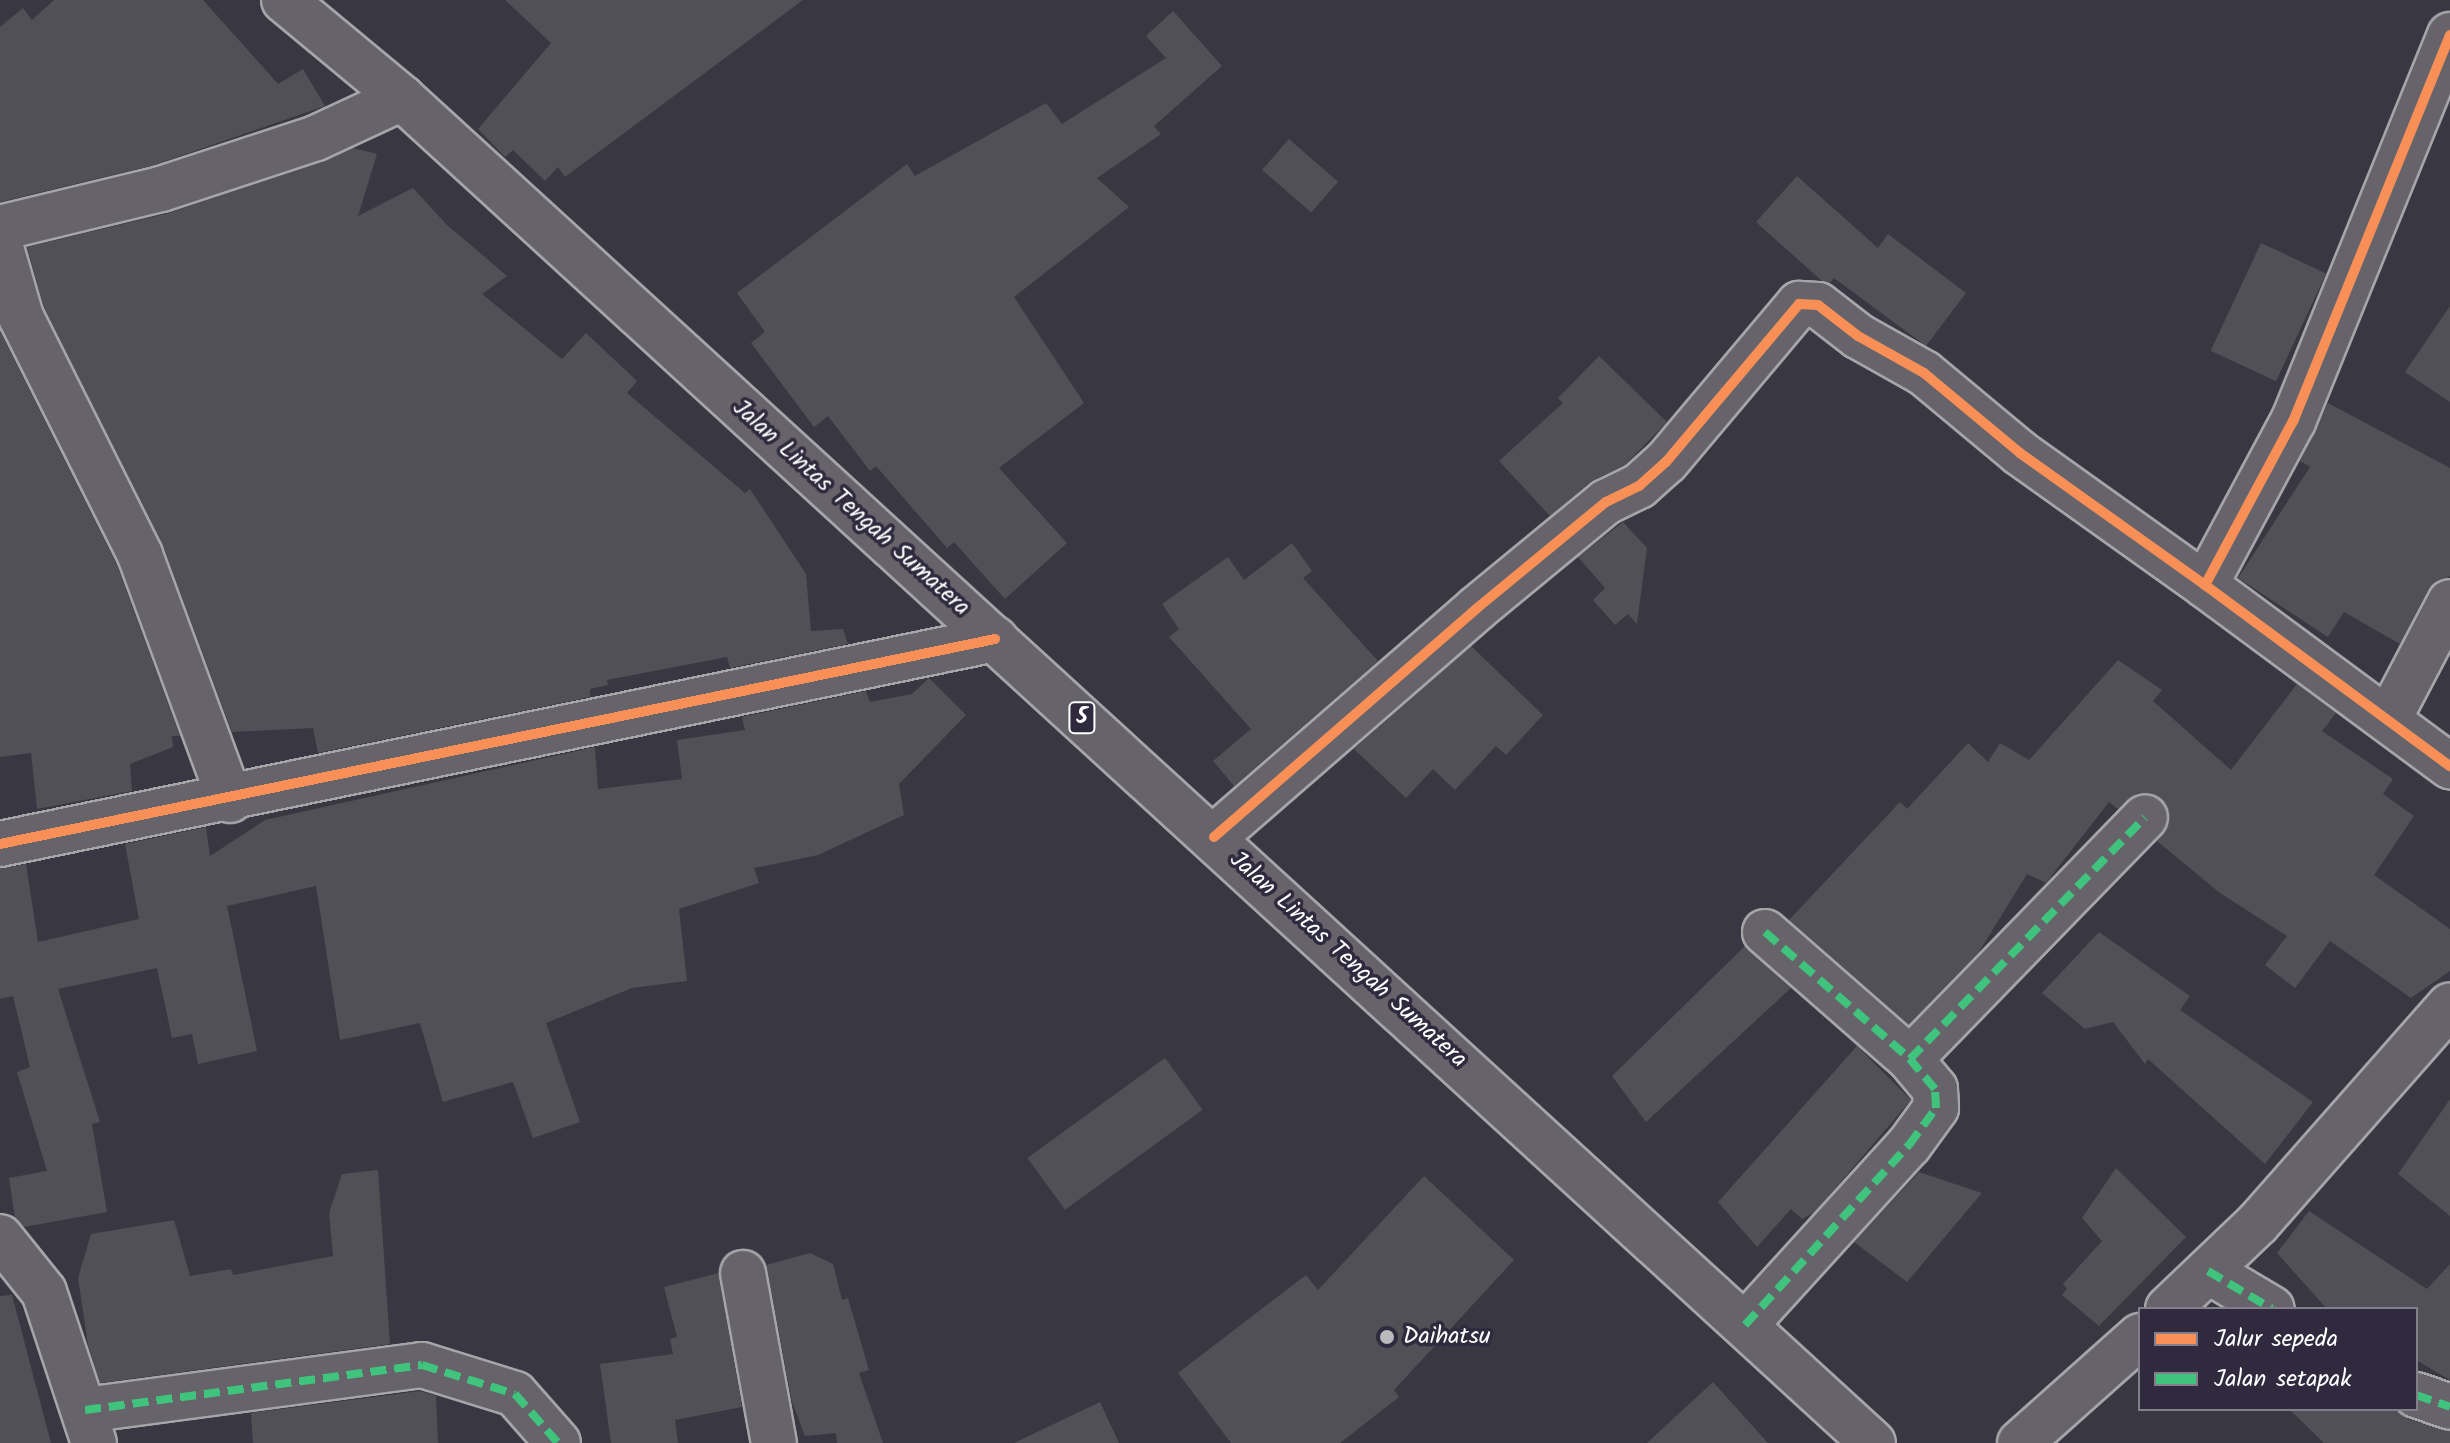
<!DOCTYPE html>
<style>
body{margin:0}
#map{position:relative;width:2450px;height:1443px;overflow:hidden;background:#393741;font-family:Kalam,sans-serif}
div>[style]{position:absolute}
.building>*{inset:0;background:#515056;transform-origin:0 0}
.roads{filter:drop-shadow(2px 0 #a6a5aa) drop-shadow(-2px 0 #a6a5aa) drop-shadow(0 2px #a6a5aa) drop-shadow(0 -2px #a6a5aa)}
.minor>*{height:44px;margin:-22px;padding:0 22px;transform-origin:22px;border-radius:22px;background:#66646a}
.highway>*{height:44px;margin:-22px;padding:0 22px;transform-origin:22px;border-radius:22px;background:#66646a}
.quiet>*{height:8px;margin-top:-4px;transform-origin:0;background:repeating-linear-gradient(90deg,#40c37c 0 16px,transparent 0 24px)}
.cycleway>*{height:10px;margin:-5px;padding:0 5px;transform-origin:5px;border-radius:5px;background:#f78f57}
.dots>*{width:22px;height:22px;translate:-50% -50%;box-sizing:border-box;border:4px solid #2f2a3d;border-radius:50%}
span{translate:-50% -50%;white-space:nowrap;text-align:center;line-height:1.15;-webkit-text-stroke:7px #2f2a3d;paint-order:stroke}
.shield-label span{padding:2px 6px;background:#2f2a3d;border:2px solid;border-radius:6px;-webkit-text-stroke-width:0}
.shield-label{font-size:22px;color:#fff;font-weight:700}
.street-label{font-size:24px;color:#fff}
.poi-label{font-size:24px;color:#fff}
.left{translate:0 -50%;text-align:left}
.legend{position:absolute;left:2138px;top:1307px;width:280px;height:104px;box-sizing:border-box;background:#2f2a3d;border:2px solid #827f8b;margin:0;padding:10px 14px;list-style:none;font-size:24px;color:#fff}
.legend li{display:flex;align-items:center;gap:16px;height:40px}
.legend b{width:40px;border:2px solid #827f8b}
</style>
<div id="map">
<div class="building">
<i style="clip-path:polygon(54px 0,203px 0,278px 84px,303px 69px,325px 106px,154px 165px,0 202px,0 27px,23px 8px,32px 20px)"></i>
<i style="clip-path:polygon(505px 0,803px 0,565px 177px,558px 167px,545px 181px,513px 150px,505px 157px,478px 129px,551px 43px)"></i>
<i style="clip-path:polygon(1173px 11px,1222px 66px,1154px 126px,1161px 134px,1097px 178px,1129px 207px,1014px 297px,1084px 403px,999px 468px,1067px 543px,1005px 599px,954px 542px,947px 548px,876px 466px,870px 471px,828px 416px,814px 427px,751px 343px,765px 332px,737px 293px,907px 164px,915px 176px,1046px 103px,1062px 124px,1166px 58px,1146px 36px)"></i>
<i style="left:1289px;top:139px;width:65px;height:41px;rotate:41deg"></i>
<i style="clip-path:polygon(353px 148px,377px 154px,358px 216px,413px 188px,446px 224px,507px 276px,482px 294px,562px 359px,586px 333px,637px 381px,627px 393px,745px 493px,750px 489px,806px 574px,811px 631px,843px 629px,848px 644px,730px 668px,727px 657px,607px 680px,608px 685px,590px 689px,590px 697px,318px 753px,313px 728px,232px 732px,163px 546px,44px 308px,27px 247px,169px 213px)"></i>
<i style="clip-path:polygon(1797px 176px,1878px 248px,1888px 234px,1966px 293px,1926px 346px,1834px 278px,1829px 284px,1822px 281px,1756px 222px)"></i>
<i style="left:2261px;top:243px;width:72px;height:119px;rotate:25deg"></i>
<i style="clip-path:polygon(2450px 306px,2450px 402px,2405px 372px)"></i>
<i style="clip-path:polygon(0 331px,117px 565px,180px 736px,172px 736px,173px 747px,130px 764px,132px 791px,37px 809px,31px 753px,0 757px)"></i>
<i style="clip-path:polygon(1599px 356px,1667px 422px,1625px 465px,1590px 482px,1550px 516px,1499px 461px,1563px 403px,1558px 398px)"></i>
<i style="clip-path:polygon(2328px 403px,2450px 468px,2450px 576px,2428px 590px,2400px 644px,2344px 612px,2328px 637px,2238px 578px,2310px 467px,2300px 461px)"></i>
<i style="clip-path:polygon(1623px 522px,1647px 548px,1637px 624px,1628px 614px,1615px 625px,1593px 600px,1605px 588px,1578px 557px)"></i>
<i style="clip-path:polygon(1292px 543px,1312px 571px,1303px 578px,1378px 661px,1234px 786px,1213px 761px,1251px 729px,1169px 637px,1179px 629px,1162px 604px,1228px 557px,1244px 580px)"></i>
<i style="clip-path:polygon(1471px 646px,1543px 715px,1506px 755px,1496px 746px,1455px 790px,1433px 769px,1406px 798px,1354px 749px)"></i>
<i style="clip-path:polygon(2118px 660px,2162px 690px,2153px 701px,2231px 770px,2297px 684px,2336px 713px,2322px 731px,2393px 779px,2383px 794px,2414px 816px,2374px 875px,2450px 929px,2450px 971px,2411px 998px,2330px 941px,2295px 988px,2265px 965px,2287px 936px,2220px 893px,2157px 841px,2169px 824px,2169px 811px,2150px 793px,2137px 793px,2118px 809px,2109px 802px,2046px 883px,2027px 874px,1979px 952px,1909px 1025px,1789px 920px,1900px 802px,1907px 809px,1968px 743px,1988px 762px,2000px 743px,2029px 760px)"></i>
<i style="clip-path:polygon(929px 678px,966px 715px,899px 784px,904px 815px,818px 855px,754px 868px,759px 883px,679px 909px,687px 981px,632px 988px,546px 1023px,580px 1122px,533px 1138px,513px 1082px,443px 1102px,420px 1023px,340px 1040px,316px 886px,227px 906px,257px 1051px,198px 1064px,192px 1034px,172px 1038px,157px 968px,58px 989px,100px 1122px,92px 1124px,107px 1212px,24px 1227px,15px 1218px,9px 1178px,47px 1171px,17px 1072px,30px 1067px,13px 996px,0 999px,0 868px,26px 864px,38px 942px,139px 919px,125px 844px,206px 827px,210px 856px,265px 820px,595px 747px,598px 789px,682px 779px,677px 740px,745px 730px,742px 717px,866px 691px,870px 702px,912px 694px)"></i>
<i style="clip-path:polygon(2099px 932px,2190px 996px,2180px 1010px,2313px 1102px,2265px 1164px,2148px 1059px,2145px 1064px,2113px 1022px,2085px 1029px,2042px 993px)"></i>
<i style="clip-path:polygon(1745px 946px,1791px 988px,1646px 1122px,1612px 1076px)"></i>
<i style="clip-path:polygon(1857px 1046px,1911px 1100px,1815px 1212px,1802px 1219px,1791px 1209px,1757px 1247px,1718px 1202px)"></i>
<i style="left:1165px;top:1058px;width:64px;height:170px;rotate:54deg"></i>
<i style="clip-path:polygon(2450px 1099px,2450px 1216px,2398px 1174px)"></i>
<i style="clip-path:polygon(2116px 1168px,2186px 1237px,2099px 1326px,2062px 1295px,2067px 1289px,2063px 1284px,2102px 1241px,2082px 1218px)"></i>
<i style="clip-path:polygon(378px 1170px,390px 1344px,100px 1383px,88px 1345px,78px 1278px,91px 1234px,174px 1220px,190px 1276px,231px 1269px,233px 1275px,333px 1256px,329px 1213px,342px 1174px)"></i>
<i style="clip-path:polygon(1919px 1172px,1982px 1193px,1907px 1282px,1854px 1242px)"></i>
<i style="clip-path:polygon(1424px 1176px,1514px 1260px,1394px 1390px,1399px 1397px,1340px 1443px,1231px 1443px,1178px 1373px,1306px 1275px,1318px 1290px)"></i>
<i style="clip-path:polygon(2309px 1211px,2427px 1289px,2450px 1264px,2450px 1380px,2416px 1360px,2416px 1309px,2327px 1309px,2277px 1253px)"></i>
<i style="clip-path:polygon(810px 1253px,833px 1264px,842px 1300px,848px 1298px,869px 1370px,859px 1373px,883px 1443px,837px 1443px,836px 1433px,805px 1436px,792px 1402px,766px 1265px)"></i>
<i style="clip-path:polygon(719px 1273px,742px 1407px,675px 1420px,678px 1443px,611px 1443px,600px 1364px,673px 1354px,670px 1339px,677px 1337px,664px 1287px)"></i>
<i style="clip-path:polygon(12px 1295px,51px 1443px,0 1443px,0 1296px)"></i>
<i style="clip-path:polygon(1713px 1382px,1768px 1443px,1647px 1443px)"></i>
<i style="clip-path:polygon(420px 1391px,436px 1396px,438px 1443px,253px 1443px,251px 1413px)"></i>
<i style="clip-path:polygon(1100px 1402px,1119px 1443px,1014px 1443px)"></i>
<i style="clip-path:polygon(2289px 1409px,2396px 1409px,2408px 1419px,2450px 1431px,2450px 1443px,2324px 1443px)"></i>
</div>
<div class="roads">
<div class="minor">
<i style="left:2450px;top:35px;width:417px;rotate:112.1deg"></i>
<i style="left:2293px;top:421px;width:186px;rotate:118.2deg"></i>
<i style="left:2205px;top:585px;width:305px;rotate:36.5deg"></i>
<i style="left:0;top:228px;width:166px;rotate:-13.6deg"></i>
<i style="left:161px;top:189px;width:163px;rotate:-18.2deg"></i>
<i style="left:316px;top:138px;width:95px;rotate:-24.9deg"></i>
<i style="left:0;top:244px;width:76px;rotate:74deg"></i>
<i style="left:21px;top:317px;width:266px;rotate:63.4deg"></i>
<i style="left:140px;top:555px;width:261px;rotate:69.8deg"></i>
<i style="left:2388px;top:720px;width:133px;rotate:-62.3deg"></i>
<i style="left:1214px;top:837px;width:347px;rotate:-41deg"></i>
<i style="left:1476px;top:609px;width:168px;rotate:-39.5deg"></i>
<i style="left:1606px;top:502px;width:37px;rotate:-26deg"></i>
<i style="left:1639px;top:486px;width:36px;rotate:-42deg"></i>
<i style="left:1666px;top:462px;width:207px;rotate:-49.9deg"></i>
<i style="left:1799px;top:304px;width:19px;rotate:3deg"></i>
<i style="left:1818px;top:305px;width:51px;rotate:37.8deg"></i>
<i style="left:1858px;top:336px;width:76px;rotate:29.3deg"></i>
<i style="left:1924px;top:373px;width:125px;rotate:39.8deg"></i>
<i style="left:2020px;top:453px;width:227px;rotate:35.5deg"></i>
<i style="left:0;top:844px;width:1016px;rotate:-11.64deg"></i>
<i style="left:1765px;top:932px;width:193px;rotate:41.2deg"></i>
<i style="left:0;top:1237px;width:70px;rotate:51.3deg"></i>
<i style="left:44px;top:1292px;width:159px;rotate:71.7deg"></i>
<i style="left:2208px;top:1271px;width:74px;rotate:30.7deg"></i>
<i style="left:743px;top:1273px;width:173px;rotate:79.7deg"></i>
<i style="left:2168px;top:1309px;width:124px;rotate:-43.7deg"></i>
<i style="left:2258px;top:1223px;width:290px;rotate:-48.6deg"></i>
<i style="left:1745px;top:1325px;width:244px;rotate:-47.7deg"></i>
<i style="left:1909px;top:1145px;width:46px;rotate:-53.9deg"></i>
<i style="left:1936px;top:1108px;width:19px;rotate:-93deg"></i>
<i style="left:1935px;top:1089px;width:39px;rotate:-130deg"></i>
<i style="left:1910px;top:1059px;width:337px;rotate:-45.8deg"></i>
<i style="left:2416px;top:1395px;width:36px;rotate:19deg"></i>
<i style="left:85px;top:1410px;width:340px;rotate:-7.6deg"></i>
<i style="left:422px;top:1365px;width:97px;rotate:17.3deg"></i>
<i style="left:515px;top:1394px;width:65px;rotate:48.7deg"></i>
<i style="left:2020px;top:1443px;width:161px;rotate:-41.7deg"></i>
</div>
<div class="highway">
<i style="left:284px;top:0;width:153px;rotate:39.7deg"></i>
<i style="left:402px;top:98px;width:1993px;rotate:42.44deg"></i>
</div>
</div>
<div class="quiet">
<i style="left:1765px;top:932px;width:193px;rotate:41.2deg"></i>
<i style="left:2208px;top:1271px;width:74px;rotate:30.7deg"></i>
<i style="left:1745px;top:1325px;width:244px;rotate:-47.7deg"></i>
<i style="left:1909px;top:1145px;width:46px;rotate:-53.9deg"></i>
<i style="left:1936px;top:1108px;width:19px;rotate:-93deg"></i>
<i style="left:1935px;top:1089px;width:39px;rotate:-130deg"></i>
<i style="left:1910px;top:1059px;width:337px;rotate:-45.8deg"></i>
<i style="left:2416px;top:1395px;width:36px;rotate:19deg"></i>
<i style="left:85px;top:1410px;width:340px;rotate:-7.6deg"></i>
<i style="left:422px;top:1365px;width:97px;rotate:17.3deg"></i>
<i style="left:515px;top:1394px;width:65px;rotate:48.7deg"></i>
</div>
<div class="cycleway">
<i style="left:2450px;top:35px;width:417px;rotate:112.1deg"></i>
<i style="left:2293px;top:421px;width:186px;rotate:118.2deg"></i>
<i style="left:2205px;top:585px;width:305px;rotate:36.5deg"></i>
<i style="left:1214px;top:837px;width:347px;rotate:-41deg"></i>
<i style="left:1476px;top:609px;width:168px;rotate:-39.5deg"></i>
<i style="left:1606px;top:502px;width:37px;rotate:-26deg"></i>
<i style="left:1639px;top:486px;width:36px;rotate:-42deg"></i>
<i style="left:1666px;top:462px;width:207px;rotate:-49.9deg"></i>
<i style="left:1799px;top:304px;width:19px;rotate:3deg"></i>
<i style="left:1818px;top:305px;width:51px;rotate:37.8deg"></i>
<i style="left:1858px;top:336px;width:76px;rotate:29.3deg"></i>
<i style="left:1924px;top:373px;width:125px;rotate:39.8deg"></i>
<i style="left:2020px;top:453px;width:227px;rotate:35.5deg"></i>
<i style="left:0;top:844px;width:1016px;rotate:-11.64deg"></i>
</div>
<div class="dots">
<i style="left:1387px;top:1337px;background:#bab9bc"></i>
</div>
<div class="shield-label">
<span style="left:1082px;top:718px">5</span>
</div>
<div class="street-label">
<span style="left:851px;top:508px;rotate:42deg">Jalan Lintas Tengah Sumatera</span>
<span style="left:1348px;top:960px;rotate:42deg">Jalan Lintas Tengah Sumatera</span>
</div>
<div class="poi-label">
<span class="left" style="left:1403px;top:1337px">Daihatsu</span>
</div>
<ul class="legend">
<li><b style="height:10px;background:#f78f57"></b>Jalur sepeda</li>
<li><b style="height:10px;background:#40c37c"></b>Jalan setapak</li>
</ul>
</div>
